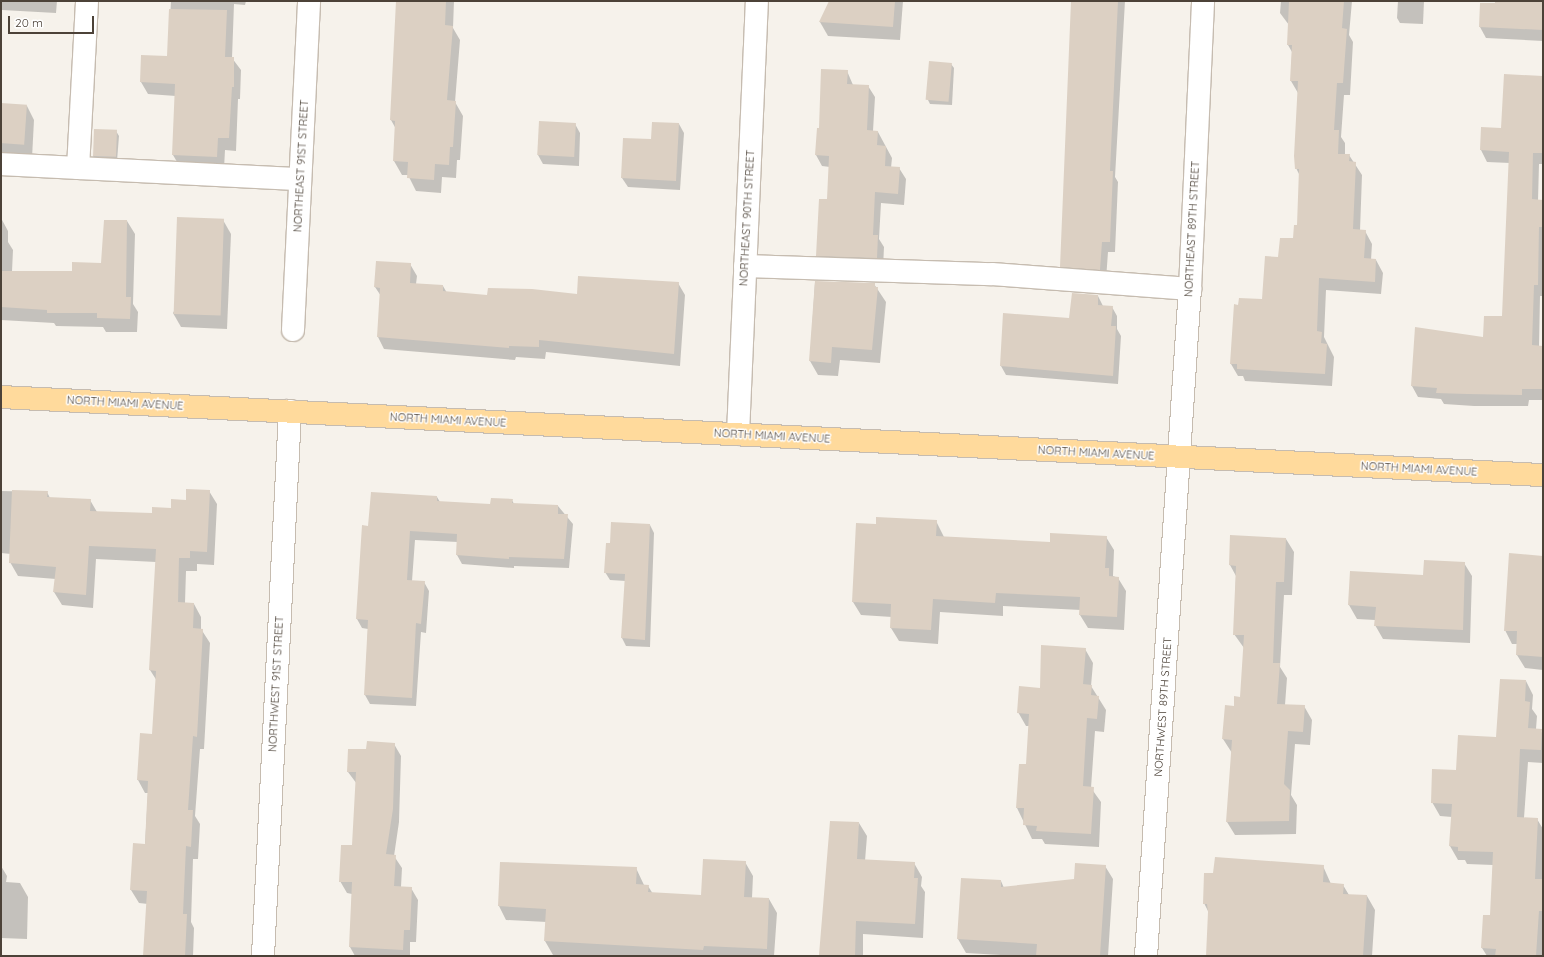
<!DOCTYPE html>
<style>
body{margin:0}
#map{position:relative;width:1544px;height:957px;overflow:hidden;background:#f6f2eb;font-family:Quicksand,sans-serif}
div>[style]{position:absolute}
.shadow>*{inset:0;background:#0003}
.building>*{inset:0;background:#dcd0c3;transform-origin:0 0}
.roads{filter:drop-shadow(1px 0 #c6bcb0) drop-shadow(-1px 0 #c6bcb0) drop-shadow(0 1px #c6bcb0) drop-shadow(0 -1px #c6bcb0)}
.minor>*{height:22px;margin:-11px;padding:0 11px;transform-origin:11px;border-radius:11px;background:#fff}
.major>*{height:22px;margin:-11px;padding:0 11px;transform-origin:11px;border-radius:11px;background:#ffda9c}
span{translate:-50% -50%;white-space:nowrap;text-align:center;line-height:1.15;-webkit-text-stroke:3px #fff;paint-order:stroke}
.street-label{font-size:11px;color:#4c4238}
.frame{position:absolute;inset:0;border:2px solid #4c4238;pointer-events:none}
.scale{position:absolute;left:8px;top:16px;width:86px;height:18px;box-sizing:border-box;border:2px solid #4c4238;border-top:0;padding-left:5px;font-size:12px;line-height:14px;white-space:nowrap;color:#4c4238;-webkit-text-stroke:3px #fff;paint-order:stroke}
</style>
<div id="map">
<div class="shadow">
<i style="clip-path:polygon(1px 1px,57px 1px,56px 13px,2px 10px,1px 30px)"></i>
<i style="clip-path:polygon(168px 1px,246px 1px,245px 5px,234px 4px,232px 58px,241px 70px,240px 99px,238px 99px,236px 151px,225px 150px,224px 169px,180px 167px,173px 155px,176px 96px,148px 94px,141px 82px,168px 58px,171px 1px)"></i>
<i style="clip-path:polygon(397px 1px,454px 1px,453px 28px,460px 40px,455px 102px,463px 116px,460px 160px,457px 160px,456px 178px,442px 177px,441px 193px,416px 191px,408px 175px,402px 175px,394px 161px,396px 129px,391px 120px)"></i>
<i style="clip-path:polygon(830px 1px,903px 1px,900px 40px,828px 36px,820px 22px)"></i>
<i style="clip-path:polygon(1072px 1px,1125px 1px,1115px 177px,1118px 182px,1115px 252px,1108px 252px,1106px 280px,1067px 277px,1061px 266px)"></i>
<i style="clip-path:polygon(1281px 1px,1352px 1px,1349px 35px,1353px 42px,1350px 95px,1344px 95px,1341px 137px,1345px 143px,1345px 155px,1349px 155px,1362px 175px,1360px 231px,1365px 231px,1372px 244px,1371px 260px,1376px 260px,1383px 273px,1381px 294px,1326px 290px,1324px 337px,1334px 357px,1332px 386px,1245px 381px,1243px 376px,1238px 376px,1231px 364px,1239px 306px,1263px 300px,1279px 258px,1294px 239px,1298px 226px,1300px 176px,1296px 168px,1298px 93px,1291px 81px,1292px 52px,1288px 45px,1289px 25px,1280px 13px)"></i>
<i style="clip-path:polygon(1398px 1px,1424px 1px,1423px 24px,1400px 23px,1397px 18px)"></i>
<i style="clip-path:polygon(1496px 1px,1543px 1px,1543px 41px,1486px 38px,1480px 27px)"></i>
<i style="clip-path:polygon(951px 64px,954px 68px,952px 105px,930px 104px,928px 100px)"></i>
<i style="clip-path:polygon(847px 71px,853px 85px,868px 86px,875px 97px,873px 131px,878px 132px,892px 158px,891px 168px,899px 168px,906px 179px,904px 205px,881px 203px,879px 239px,884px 247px,883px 269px,824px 267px,817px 256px,828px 200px,830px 167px,822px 166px,816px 155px,818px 129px,820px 129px)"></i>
<i style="clip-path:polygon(1543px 77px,1543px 164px,1539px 164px,1538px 201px,1543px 201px,1543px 296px,1540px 296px,1539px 347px,1543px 347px,1543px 400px,1529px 400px,1528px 406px,1474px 406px,1444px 404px,1441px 399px,1418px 397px,1412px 386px,1484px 338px,1503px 317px,1510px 163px,1487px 162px,1481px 150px,1502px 129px)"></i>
<i style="clip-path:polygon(1px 104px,27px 106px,34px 120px,32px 158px,1px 155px)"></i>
<i style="clip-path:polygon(575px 124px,580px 133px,579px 166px,543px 164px,538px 155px)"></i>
<i style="clip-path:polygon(679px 124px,684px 133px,680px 190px,628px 187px,622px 178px,652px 140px)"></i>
<i style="clip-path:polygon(116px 131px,119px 136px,117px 161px,95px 160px,93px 156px)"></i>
<i style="clip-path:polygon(1px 218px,8px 231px,8px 242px,13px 250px,12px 272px,73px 272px,101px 264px,127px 221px,135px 234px,133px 304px,138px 312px,137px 332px,106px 332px,103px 327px,56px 326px,54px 323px,1px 320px)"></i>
<i style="clip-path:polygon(223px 220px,231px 234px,227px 329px,181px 327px,173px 313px)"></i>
<i style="clip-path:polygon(410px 264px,417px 276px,416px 284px,443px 286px,447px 293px,488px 296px,578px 295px,678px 283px,685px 295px,680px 366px,546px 352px,545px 359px,516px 357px,515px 360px,384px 349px,378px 337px,381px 296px,375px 287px)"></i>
<i style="clip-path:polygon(815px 282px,874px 284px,886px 302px,880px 363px,840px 360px,838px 376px,818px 375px,810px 361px)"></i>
<i style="clip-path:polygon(1098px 296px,1103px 306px,1112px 307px,1117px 316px,1117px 329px,1121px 336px,1118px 384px,1006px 375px,1001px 366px,1004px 315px,1070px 319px)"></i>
<i style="clip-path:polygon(1px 491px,47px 492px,50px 498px,90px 500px,97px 512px,153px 514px,172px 509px,209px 491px,217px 504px,214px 565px,197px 564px,197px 571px,186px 571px,185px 603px,194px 604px,201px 617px,201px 629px,210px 643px,204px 749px,200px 749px,195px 816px,200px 824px,198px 859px,193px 859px,191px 922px,194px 928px,193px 956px,132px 956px,144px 955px,148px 904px,139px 903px,131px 890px,145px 845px,148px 793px,145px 793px,138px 780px,153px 735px,157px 681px,150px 670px,156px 562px,96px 559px,93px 608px,62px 605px,54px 592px,56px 579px,18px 576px,10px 562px,11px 554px,1px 553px)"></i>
<i style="clip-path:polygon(437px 497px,440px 502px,491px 505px,512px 500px,514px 504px,558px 506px,573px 524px,569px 568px,514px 566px,514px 568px,462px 564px,457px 555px,458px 542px,415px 540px,412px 581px,424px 582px,429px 591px,426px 633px,421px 632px,416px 706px,370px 704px,365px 695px,368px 629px,362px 628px,357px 619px,363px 526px,369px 527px)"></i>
<i style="clip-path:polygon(936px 521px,944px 537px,1051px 544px,1106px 537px,1114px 550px,1113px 576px,1118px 578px,1126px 591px,1124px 630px,1088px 628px,1080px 615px,1081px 610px,1003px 606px,1003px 616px,940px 612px,938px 644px,899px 641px,891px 628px,892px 617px,861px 615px,853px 602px,877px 525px)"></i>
<i style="clip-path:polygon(650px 525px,654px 533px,650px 647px,626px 646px,622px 638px,626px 581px,610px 580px,605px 572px,611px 544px)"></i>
<i style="clip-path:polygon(1231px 536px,1286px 539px,1294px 552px,1292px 595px,1284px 595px,1280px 667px,1287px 678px,1285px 705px,1304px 706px,1312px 720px,1310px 745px,1295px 744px,1291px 795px,1297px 805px,1296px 834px,1235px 835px,1227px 822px,1232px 753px,1223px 739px,1226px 706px,1235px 707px,1241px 698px,1244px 648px,1234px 634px,1236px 576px,1230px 565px)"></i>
<i style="clip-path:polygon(1543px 557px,1543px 670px,1525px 668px,1517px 655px,1517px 644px,1512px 644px,1505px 630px)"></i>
<i style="clip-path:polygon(1464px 563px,1472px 576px,1470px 643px,1383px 639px,1375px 625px,1375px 620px,1357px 619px,1349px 605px)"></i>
<i style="clip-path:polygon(1085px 649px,1093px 663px,1091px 686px,1106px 710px,1104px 732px,1095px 731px,1091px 788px,1101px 802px,1099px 847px,1045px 844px,1042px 839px,1032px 839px,1017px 808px,1027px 765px,1029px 726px,1026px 726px,1018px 712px)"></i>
<i style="clip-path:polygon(1526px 681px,1533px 695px,1532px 709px,1537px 716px,1536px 729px,1543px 733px,1543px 763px,1528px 762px,1524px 818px,1537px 819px,1543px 829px,1543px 956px,1487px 956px,1482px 948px,1491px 916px,1493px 865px,1467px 864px,1465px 860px,1458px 860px,1450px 846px,1452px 817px,1440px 816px,1432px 802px,1457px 771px,1497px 738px)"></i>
<i style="clip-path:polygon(394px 744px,401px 756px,399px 822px,394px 856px,402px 868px,401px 887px,411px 888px,418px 900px,416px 942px,410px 942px,410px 956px,355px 956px,350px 947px,352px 894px,347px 893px,340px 881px,353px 846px,357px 784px,348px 772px,367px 750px)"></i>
<i style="clip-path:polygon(859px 823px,867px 836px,865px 861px,914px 863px,922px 877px,921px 886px,925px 892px,923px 938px,863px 934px,863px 956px,821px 956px)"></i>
<i style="clip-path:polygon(745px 862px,753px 876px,752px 898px,769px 899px,777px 913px,774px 956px,553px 955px,545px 941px,547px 922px,506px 920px,499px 906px,501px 863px,636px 868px,644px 885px,648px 886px,653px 894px,702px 896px)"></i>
<i style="clip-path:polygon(1px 866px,7px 876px,6px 882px,20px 883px,28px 897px,27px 939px,1px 938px)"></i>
<i style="clip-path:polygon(1105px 866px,1113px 879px,1108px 956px,1018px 956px,966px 953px,958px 939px,1001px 881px,1004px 888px,1074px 880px)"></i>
<i style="clip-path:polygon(1323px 866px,1331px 884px,1343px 885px,1349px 895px,1367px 896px,1375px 910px,1372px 956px,1207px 956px,1209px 913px,1204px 903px)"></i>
</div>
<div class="building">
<i style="clip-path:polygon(396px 1px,446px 1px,445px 25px,453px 26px,447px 100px,456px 101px,453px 147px,450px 147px,449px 165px,435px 164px,434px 180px,407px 178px,408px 162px,393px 161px,395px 121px,390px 120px)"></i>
<i style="clip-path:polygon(829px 1px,895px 1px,893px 27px,819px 22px)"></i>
<i style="clip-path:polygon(1071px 1px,1118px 1px,1110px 171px,1113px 171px,1110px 242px,1102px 242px,1100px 270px,1060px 267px)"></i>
<i style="clip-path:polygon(1289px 1px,1344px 1px,1342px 28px,1347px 29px,1343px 83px,1337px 83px,1334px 130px,1339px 130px,1338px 154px,1350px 154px,1349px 161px,1356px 162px,1353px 229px,1366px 230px,1364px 258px,1376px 259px,1375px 282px,1319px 278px,1317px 331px,1322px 332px,1321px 343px,1327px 344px,1325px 374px,1237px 369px,1237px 364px,1230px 364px,1234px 304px,1238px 305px,1239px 298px,1262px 299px,1265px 256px,1278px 257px,1280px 238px,1293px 238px,1294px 225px,1297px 225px,1299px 169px,1295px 169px,1294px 156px,1298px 81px,1290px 81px,1292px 45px,1287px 45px)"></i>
<i style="clip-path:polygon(1495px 1px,1543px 1px,1543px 30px,1479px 27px,1480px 3px,1495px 3px)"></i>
<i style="clip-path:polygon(169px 9px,227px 10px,225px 57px,234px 57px,234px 87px,232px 87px,229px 138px,218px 138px,217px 157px,172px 155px,175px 84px,140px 82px,141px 55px,167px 56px)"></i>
<i style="left:929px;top:61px;width:23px;height:39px;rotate:5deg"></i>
<i style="clip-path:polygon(821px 69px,848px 70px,847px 84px,869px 85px,867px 130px,878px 131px,877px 145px,886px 146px,885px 166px,900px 167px,898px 194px,875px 192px,873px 235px,878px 235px,877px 258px,816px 256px,819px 199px,827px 199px,829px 156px,815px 155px,817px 128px,819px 128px)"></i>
<i style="clip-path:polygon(1504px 74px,1543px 76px,1543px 153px,1533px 153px,1532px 199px,1543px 200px,1543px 227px,1539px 227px,1538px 285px,1534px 285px,1532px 345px,1543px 346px,1543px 389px,1522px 389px,1522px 395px,1467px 394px,1436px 393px,1437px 388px,1411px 386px,1415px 327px,1483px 337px,1484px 316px,1502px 316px,1509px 152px,1480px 150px,1481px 127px,1501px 128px)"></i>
<i style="left:1px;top:103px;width:26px;height:40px;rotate:4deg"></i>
<i style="left:539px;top:121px;width:37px;height:34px;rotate:3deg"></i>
<i style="clip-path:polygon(652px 122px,679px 123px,676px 181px,621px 178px,623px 138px,651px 139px)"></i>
<i style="left:94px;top:129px;width:23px;height:27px;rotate:2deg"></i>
<i style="left:177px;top:217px;width:47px;height:97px;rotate:2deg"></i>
<i style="clip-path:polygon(104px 220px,127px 220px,126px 297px,131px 297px,130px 319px,97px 318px,97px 313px,47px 313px,47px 310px,1px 307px,1px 271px,72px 271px,72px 262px,101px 263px)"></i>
<i style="clip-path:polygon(376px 261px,411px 263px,410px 283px,443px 285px,443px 291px,487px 295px,488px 288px,532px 289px,577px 294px,578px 276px,679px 282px,674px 354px,539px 340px,539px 347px,509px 346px,509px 348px,377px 337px,380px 288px,374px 287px)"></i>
<i style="clip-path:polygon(815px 281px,875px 283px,875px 287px,878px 287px,872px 350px,832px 347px,831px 363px,809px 361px)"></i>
<i style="clip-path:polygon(1072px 293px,1098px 295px,1098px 305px,1113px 306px,1111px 326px,1116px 326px,1113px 376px,1000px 366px,1003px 313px,1069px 318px)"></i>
<i style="clip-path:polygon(186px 489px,210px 490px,207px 552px,190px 551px,190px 558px,179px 558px,178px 602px,194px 603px,193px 628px,203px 629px,197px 737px,193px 736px,188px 810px,193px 810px,191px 847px,186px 846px,183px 914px,187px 914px,185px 956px,143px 956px,147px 891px,130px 890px,133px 843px,145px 844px,148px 781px,137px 780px,140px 733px,152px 734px,156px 671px,149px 670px,156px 549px,89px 546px,86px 595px,53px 592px,56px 567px,9px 563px,12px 490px,48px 491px,47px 497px,91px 499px,90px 511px,152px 513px,152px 507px,171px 508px,171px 499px,186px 500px)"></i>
<i style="clip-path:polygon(371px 492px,437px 496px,437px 501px,490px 504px,491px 498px,513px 499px,512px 503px,558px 505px,558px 514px,568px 514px,564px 559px,509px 557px,509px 559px,456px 555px,457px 534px,410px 531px,407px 580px,425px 581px,421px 624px,416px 623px,412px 698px,364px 695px,368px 620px,356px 619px,362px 525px,368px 526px)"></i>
<i style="clip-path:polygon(876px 517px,937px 520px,936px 536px,1050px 542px,1050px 533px,1107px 536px,1105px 568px,1109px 568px,1109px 576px,1119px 577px,1117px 617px,1079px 615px,1080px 597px,996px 593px,995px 603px,933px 599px,931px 630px,890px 628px,891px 604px,852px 602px,856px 523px,876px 524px)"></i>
<i style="clip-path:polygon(611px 522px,650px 524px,645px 640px,621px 638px,625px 574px,604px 573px,606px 543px,610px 543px)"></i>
<i style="clip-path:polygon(1230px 535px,1286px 538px,1284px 582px,1276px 582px,1273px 663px,1280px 663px,1277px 704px,1305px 705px,1303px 732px,1288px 731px,1284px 784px,1290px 790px,1289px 821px,1226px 822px,1232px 740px,1222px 739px,1225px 705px,1234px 706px,1234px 696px,1240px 697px,1244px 635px,1233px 635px,1236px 566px,1229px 565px)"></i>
<i style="clip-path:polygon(1509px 553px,1543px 556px,1543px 657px,1516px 655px,1517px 631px,1504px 631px)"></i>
<i style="clip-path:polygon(1424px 560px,1465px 562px,1463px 630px,1374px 626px,1376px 607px,1348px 605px,1350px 571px,1423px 575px)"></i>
<i style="clip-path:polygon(1041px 645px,1086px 648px,1083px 684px,1092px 685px,1091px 695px,1099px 696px,1097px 719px,1087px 718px,1083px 786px,1094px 787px,1091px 834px,1036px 831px,1037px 826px,1023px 825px,1024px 808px,1016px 808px,1019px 764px,1026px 764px,1029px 714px,1017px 713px,1019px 686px,1040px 688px)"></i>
<i style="clip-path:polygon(1500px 679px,1526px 680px,1525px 701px,1530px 702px,1528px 728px,1542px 729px,1541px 750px,1520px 749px,1517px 817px,1538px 818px,1535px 879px,1543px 879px,1543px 911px,1539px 911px,1536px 956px,1495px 956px,1496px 949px,1481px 948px,1483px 915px,1490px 915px,1493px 852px,1458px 851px,1458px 847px,1449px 846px,1452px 804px,1431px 803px,1432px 769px,1456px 770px,1458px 735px,1496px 737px)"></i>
<i style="clip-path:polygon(367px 741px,395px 743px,393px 809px,386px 854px,396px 855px,394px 886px,412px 887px,410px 930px,404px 930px,403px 950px,349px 947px,352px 882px,339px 882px,341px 845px,352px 845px,356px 772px,347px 772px,348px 749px,366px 749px)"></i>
<i style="clip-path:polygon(830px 821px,859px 822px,857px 859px,915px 862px,914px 878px,918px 878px,915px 924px,856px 921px,855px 956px,819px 955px)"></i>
<i style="clip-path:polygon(1215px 857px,1324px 865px,1323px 882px,1344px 884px,1343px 894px,1367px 895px,1363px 956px,1206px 956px,1208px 912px,1207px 904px,1203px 904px,1204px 873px,1213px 873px)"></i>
<i style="clip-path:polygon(703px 859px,746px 861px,744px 897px,769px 898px,767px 949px,704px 946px,703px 950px,544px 941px,546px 909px,498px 906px,500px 862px,637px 867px,636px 884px,649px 885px,648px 892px,701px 895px)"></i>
<i style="clip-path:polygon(1075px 863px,1106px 865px,1100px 956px,1036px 956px,1037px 944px,957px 939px,961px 878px,1001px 880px,1001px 887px,1074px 879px)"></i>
</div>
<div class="roads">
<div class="minor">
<i style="left:1px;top:164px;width:299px;rotate:2.9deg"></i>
<i style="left:78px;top:168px;width:167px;rotate:-86.9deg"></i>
<i style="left:745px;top:266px;width:247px;rotate:1.9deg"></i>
<i style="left:992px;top:274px;width:199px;rotate:4.3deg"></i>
<i style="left:293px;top:330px;width:329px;rotate:-87.2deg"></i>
<i style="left:738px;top:434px;width:433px;rotate:-87.5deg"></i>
<i style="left:263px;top:956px;width:546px;rotate:-87.16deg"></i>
<i style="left:1146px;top:956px;width:668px;rotate:-86.23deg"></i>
<i style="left:1190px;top:289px;width:288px;rotate:-87.4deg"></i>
</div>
<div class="major">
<i style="left:1px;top:397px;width:1544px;rotate:2.9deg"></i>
</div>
</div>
<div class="street-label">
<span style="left:301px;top:166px;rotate:-87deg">NORTHEAST 91ST STREET</span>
<span style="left:747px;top:218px;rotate:-87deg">NORTHEAST 90TH STREET</span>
<span style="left:1192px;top:229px;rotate:-87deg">NORTHEAST 89TH STREET</span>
<span style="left:125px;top:403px;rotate:3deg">NORTH MIAMI AVENUE</span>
<span style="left:448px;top:420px;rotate:3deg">NORTH MIAMI AVENUE</span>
<span style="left:772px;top:436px;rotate:3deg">NORTH MIAMI AVENUE</span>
<span style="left:1096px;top:453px;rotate:3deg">NORTH MIAMI AVENUE</span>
<span style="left:1419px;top:469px;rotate:3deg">NORTH MIAMI AVENUE</span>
<span style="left:276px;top:684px;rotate:-87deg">NORTHWEST 91ST STREET</span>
<span style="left:1163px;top:707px;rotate:-86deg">NORTHWEST 89TH STREET</span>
</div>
<div class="frame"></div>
<div class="scale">20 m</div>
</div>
